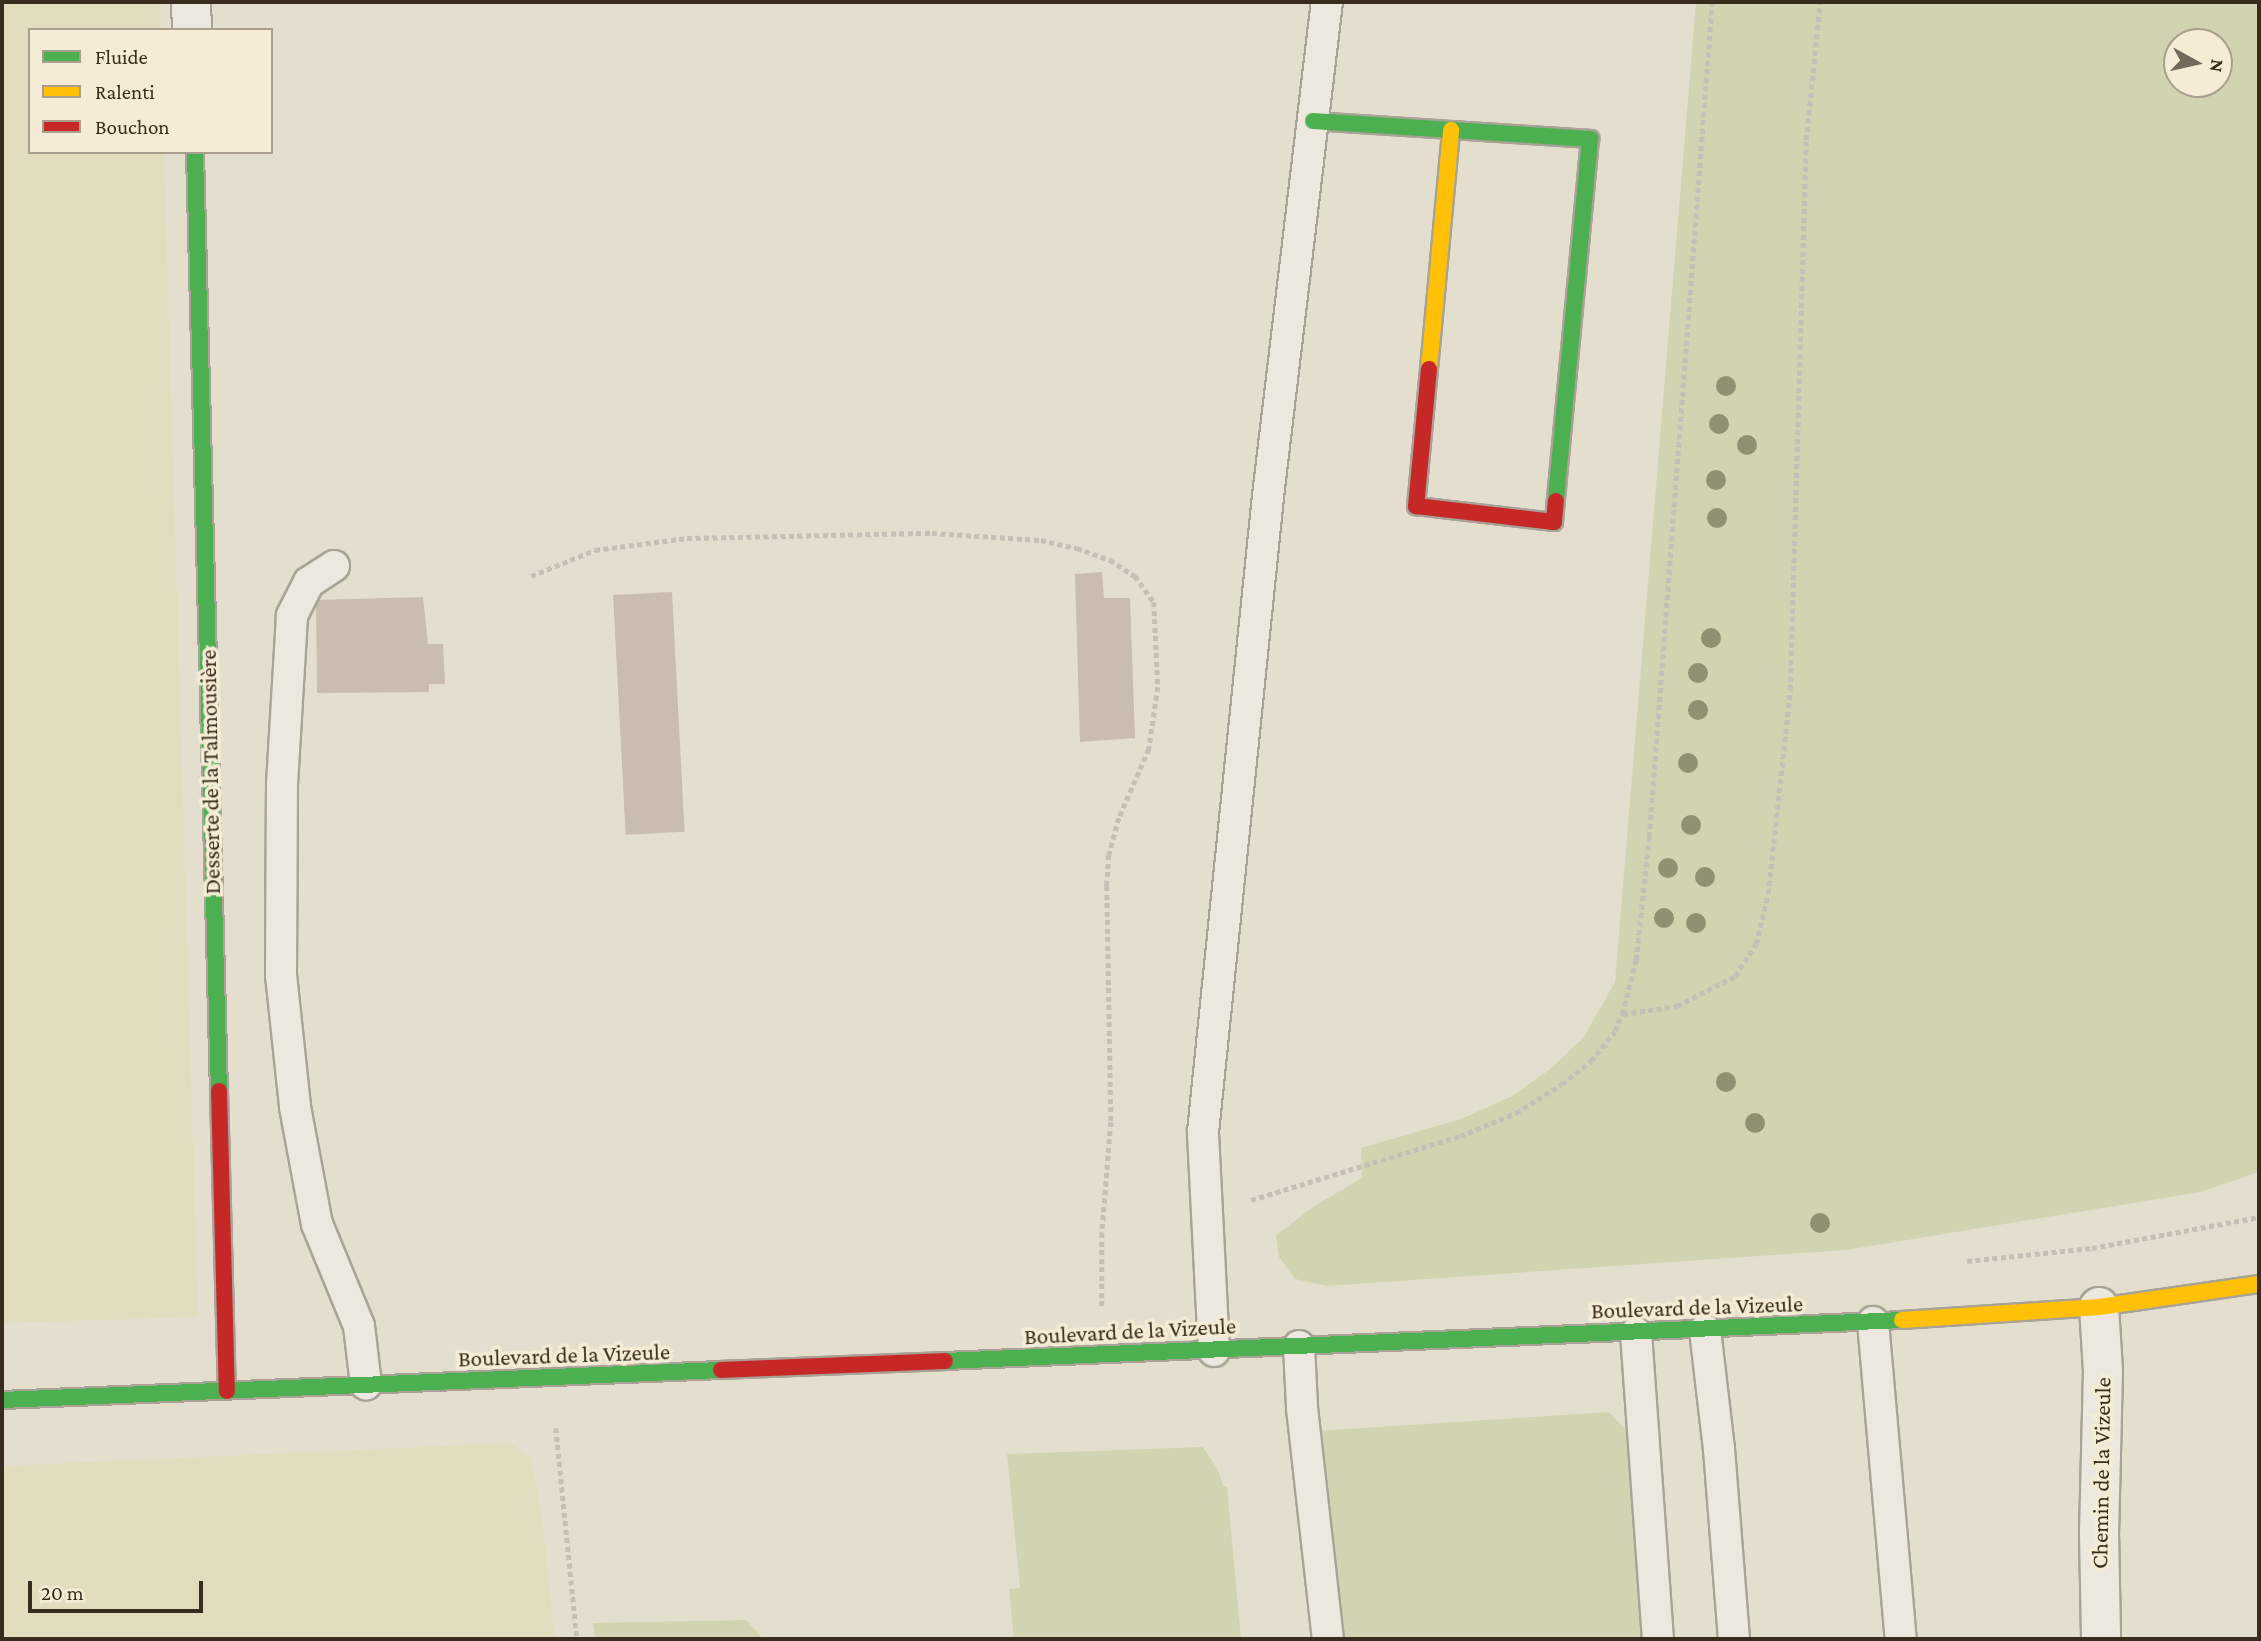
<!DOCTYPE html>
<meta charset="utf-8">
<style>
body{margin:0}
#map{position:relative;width:2261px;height:1641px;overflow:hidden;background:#e4dece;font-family:"Crimson Pro",serif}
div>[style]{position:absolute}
.farmland>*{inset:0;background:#e3ddbf}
.green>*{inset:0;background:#d2d4b1}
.building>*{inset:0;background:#c8bdaf;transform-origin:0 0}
.path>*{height:4.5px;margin-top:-2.25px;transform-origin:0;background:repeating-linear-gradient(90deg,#c5bfb6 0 5px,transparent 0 8.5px)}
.roads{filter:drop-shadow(2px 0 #a9a397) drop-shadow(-2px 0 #a9a397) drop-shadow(0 2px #a9a397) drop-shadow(0 -2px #a9a397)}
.lane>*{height:30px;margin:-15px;padding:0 15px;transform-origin:15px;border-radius:15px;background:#ece8df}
.street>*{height:38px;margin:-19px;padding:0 19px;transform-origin:19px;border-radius:19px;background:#ece8df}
.fast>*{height:16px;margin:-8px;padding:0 8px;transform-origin:8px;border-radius:8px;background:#4caf50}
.slow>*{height:16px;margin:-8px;padding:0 8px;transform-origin:8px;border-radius:8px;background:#ffc107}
.jam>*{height:16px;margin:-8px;padding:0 8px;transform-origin:8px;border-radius:8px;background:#c62828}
.trees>*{width:20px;height:20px;margin:-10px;border-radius:50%;background:#8e9272}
span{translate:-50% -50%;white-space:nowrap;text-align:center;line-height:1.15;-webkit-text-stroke:7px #f5ecd5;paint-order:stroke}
.street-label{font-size:23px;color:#382c1f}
.frame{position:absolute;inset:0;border:4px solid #382c1f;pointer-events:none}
.legend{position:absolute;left:28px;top:28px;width:245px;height:126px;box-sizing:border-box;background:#f5ecd5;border:2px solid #a99f8c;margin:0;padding:9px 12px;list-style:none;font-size:21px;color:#382c1f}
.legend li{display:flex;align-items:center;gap:14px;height:35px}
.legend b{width:35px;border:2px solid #a99f8c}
.north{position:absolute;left:2163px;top:28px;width:70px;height:70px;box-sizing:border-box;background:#f5ecd5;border:2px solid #a99f8c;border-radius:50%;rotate:98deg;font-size:19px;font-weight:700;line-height:28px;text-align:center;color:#382c1f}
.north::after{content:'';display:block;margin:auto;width:24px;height:32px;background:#746a5c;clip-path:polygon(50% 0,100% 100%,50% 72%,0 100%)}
.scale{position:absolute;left:28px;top:1581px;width:175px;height:32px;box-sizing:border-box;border:4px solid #382c1f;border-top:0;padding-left:9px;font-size:21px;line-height:24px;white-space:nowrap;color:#382c1f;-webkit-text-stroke:5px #f5ecd5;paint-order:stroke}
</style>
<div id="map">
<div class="farmland">
<i style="clip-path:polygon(2px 2px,160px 2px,161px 30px,30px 30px,30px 152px,164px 152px,198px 1317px,2px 1323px)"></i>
<i style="clip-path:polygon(511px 1443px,531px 1459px,541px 1511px,555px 1639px,2px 1639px,2px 1466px)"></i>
</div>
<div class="green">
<i style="clip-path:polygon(evenodd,1696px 2px,2259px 2px,2259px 1172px,2200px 1192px,1846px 1250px,1326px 1286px,1295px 1279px,1279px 1257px,1276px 1235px,1316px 1205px,1362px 1178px,1361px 1148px,1461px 1119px,1512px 1096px,1549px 1070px,1583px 1038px,1615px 982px,1696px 2px,2177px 42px,2219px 42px,2219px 84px,2177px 84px,2177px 42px)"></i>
<i style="clip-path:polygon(1609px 1412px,1627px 1431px,1644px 1639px,1340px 1639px,1316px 1431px)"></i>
<i style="clip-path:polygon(1203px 1447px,1218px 1470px,1223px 1486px,1227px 1487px,1241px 1639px,1014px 1639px,1009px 1589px,1020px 1588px,1007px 1454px)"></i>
<i style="clip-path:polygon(746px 1620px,763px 1639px,595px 1639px,593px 1623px)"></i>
</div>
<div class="building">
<i style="clip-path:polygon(1102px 572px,1104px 598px,1130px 598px,1135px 738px,1080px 742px,1075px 574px)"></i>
<i style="left:672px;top:592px;width:240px;height:59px;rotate:87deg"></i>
<i style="clip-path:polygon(423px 597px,428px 644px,443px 644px,445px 684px,429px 684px,429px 692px,317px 693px,316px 600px)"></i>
</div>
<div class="path">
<i style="left:531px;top:576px;width:69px;rotate:-22.1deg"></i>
<i style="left:595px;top:550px;width:93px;rotate:-7.4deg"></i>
<i style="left:687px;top:538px;width:245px;rotate:-1.2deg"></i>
<i style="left:932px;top:533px;width:109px;rotate:3.7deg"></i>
<i style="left:1041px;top:540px;width:37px;rotate:13deg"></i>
<i style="left:1077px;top:548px;width:35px;rotate:20deg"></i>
<i style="left:1110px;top:560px;width:30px;rotate:33deg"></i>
<i style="left:1135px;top:576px;width:32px;rotate:54deg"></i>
<i style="left:1154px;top:602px;width:85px;rotate:87.3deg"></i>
<i style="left:1158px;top:687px;width:63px;rotate:98.3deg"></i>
<i style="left:1149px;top:749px;width:75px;rotate:113.5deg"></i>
<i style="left:1119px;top:818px;width:38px;rotate:105deg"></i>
<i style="left:1109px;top:855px;width:31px;rotate:94deg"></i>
<i style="left:1107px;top:886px;width:236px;rotate:89deg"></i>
<i style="left:1111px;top:1122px;width:111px;rotate:94.6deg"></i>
<i style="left:1102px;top:1233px;width:73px;rotate:90deg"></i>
<i style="left:1623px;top:1014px;width:55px;rotate:-8.4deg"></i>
<i style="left:1677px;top:1006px;width:65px;rotate:-27.3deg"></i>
<i style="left:1735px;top:976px;width:38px;rotate:-57deg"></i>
<i style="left:1756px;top:944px;width:51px;rotate:-76.5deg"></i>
<i style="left:1768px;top:894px;width:205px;rotate:-83.8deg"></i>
<i style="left:1790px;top:690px;width:550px;rotate:-88.33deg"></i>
<i style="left:1806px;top:140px;width:139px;rotate:-84.2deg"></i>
<i style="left:1251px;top:1200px;width:219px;rotate:-17deg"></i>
<i style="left:1460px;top:1136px;width:61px;rotate:-22.3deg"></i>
<i style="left:1516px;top:1113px;width:54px;rotate:-32.2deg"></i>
<i style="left:1562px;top:1084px;width:37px;rotate:-38deg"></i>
<i style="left:1591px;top:1061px;width:38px;rotate:-51deg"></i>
<i style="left:1615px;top:1031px;width:18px;rotate:-68deg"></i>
<i style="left:1622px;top:1014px;width:56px;rotate:-75.5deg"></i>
<i style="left:1636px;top:960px;width:124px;rotate:-84deg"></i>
<i style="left:1649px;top:837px;width:837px;rotate:-85.69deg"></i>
<i style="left:1967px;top:1261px;width:126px;rotate:-5.9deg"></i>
<i style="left:2092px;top:1248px;width:170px;rotate:-10.5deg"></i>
<i style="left:556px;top:1428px;width:212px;rotate:84.3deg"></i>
</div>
<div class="roads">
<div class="lane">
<i style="left:334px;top:566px;width:30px;rotate:147deg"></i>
<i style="left:309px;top:582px;width:38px;rotate:117deg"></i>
<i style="left:292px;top:616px;width:167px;rotate:93.4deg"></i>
<i style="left:282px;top:783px;width:192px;rotate:90.3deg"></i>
<i style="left:281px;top:975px;width:133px;rotate:83.9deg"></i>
<i style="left:295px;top:1107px;width:119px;rotate:79.4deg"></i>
<i style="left:317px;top:1224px;width:110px;rotate:67.6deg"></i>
<i style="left:359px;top:1326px;width:59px;rotate:83.2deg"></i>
<i style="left:1873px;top:1322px;width:318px;rotate:85deg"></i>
<i style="left:1705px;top:1330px;width:120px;rotate:83.3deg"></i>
<i style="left:1719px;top:1449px;width:191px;rotate:85.5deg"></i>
<i style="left:1636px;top:1333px;width:307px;rotate:85.9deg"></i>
<i style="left:1299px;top:1346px;width:62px;rotate:87.2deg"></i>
<i style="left:1302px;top:1408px;width:232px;rotate:83.6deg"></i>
<i style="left:1214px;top:1351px;width:219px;rotate:-92.9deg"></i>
<i style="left:1203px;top:1132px;width:639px;rotate:-84.16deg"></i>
<i style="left:1268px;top:496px;width:498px;rotate:-83.2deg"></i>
</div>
<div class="street">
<i style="left:191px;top:2px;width:28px;rotate:88deg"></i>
<i style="left:2099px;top:1307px;width:64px;rotate:86.4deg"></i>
<i style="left:2103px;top:1371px;width:161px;rotate:91.4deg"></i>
<i style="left:2099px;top:1532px;width:107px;rotate:88.9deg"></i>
</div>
<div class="fast">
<i style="left:1313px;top:121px;width:278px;rotate:3.7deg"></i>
<i style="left:1590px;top:139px;width:364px;rotate:95.4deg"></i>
<i style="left:195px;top:152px;width:939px;rotate:88.54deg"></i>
<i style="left:945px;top:1361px;width:958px;rotate:-2.45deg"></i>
<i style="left:2px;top:1400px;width:720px;rotate:-2.39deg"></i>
</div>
<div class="slow">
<i style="left:1429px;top:369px;width:240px;rotate:-84.7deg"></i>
<i style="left:1902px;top:1320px;width:197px;rotate:-3.8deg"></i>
<i style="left:2099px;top:1307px;width:162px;rotate:-8.2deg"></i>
</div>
<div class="jam">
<i style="left:1429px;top:369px;width:138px;rotate:95.4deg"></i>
<i style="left:1416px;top:506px;width:139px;rotate:6.6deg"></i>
<i style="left:1554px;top:522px;width:21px;rotate:-85deg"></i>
<i style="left:219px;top:1091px;width:300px;rotate:88.5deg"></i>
<i style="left:721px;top:1370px;width:224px;rotate:-2.3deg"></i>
</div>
</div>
<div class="trees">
<i style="left:1726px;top:386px"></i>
<i style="left:1719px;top:424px"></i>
<i style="left:1747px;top:445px"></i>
<i style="left:1716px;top:480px"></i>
<i style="left:1717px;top:518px"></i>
<i style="left:1711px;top:638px"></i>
<i style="left:1698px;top:673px"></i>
<i style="left:1698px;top:710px"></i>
<i style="left:1688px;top:763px"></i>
<i style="left:1691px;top:825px"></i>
<i style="left:1668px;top:868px"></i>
<i style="left:1705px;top:877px"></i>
<i style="left:1664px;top:918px"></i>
<i style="left:1696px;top:923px"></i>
<i style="left:1726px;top:1082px"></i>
<i style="left:1755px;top:1123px"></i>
<i style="left:1820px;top:1223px"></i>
</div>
<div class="street-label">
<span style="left:210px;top:772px;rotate:-91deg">Desserte de la Talmousière</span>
<span style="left:1697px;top:1307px;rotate:-2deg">Boulevard de la Vizeule</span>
<span style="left:1130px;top:1331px;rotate:-3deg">Boulevard de la Vizeule</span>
<span style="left:564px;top:1355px;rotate:-2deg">Boulevard de la Vizeule</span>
<span style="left:2101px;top:1473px;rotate:-89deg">Chemin de la Vizeule</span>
</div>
<div class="frame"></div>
<ul class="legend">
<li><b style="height:9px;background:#4caf50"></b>Fluide</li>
<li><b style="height:9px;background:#ffc107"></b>Ralenti</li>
<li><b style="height:9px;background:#c62828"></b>Bouchon</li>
</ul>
<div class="north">N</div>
<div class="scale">20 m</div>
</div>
